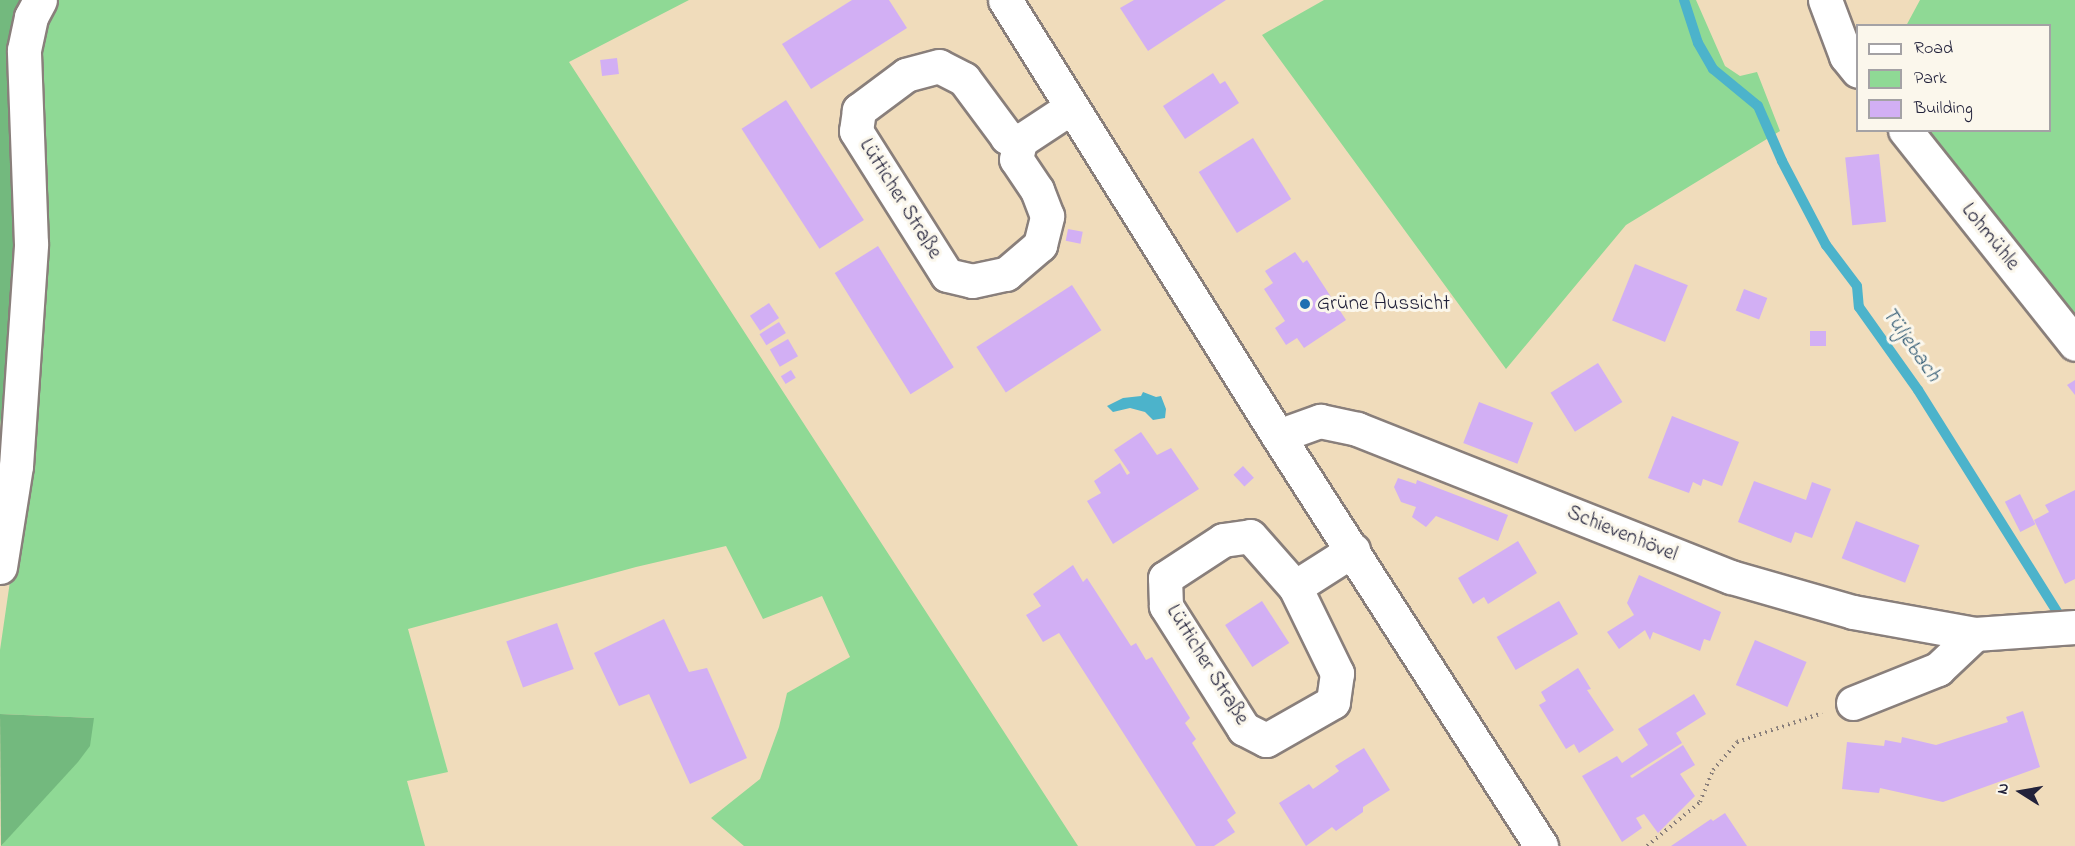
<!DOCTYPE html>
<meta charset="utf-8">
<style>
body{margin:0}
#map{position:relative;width:2075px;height:846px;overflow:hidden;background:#f0dcbb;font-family:"Indie Flower",sans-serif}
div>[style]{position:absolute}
.green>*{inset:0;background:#8fd995}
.forest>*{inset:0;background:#73b97e}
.water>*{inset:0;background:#4cb3cb}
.stream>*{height:10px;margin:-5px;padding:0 5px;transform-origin:5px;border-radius:5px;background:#4cb3cb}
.building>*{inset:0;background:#d2aff4;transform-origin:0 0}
.path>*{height:4px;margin-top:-2px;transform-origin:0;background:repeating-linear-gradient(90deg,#897f7b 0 1.5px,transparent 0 6px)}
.roads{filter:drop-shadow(2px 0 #897f7b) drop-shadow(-2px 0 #897f7b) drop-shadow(0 2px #897f7b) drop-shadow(0 -2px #897f7b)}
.minor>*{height:33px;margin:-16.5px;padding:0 16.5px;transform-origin:16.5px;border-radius:16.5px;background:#fff}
.major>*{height:33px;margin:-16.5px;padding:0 16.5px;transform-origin:16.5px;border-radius:16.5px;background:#fff}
.dots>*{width:16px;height:16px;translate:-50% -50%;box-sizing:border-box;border:3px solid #fbf7ec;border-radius:50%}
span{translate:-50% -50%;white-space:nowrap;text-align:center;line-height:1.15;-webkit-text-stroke:6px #fbf7ec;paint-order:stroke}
.street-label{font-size:21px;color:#22223b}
.poi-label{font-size:21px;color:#22223b}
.left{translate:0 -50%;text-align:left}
.water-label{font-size:22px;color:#335c75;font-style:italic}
.legend{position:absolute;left:1856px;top:24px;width:195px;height:108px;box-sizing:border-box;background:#fbf7ec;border:2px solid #a4a2a5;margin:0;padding:8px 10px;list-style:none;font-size:18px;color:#22223b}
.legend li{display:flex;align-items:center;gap:12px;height:30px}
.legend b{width:30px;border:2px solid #a4a2a5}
.north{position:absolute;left:1991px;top:762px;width:60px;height:60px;-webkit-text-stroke:4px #fbf7ec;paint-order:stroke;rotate:281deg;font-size:16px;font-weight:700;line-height:24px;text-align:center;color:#22223b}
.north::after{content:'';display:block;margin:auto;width:21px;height:27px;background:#22223b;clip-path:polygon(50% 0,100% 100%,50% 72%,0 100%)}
</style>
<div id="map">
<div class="green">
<i style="clip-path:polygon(59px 0,689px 0,569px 62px,1078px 846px,744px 846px,711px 818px,760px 779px,779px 727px,787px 693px,850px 657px,822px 596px,763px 619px,726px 546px,636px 567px,408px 629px,448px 772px,407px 781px,425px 846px,1px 846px,24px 818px,94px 718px,0 714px,0 650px,15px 547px,39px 38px)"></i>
<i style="clip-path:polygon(1324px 0,1696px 0,1725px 66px,1740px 76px,1757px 72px,1780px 131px,1626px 225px,1506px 369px,1262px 35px)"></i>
<i style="clip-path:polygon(1920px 0,2075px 0,2075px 326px,1918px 131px,2050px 130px,2050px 26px,1906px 26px)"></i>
</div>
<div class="forest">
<i style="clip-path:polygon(0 0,24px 0,17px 249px,0 429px)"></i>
<i style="clip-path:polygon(0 714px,94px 718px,90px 746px,78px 762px,1px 846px)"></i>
</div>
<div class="water">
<i style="clip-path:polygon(1143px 392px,1156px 397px,1161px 396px,1166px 409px,1165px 418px,1153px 420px,1145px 412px,1130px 408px,1113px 412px,1107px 406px,1123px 398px,1141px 396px)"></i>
</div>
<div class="stream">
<i style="left:1684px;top:0;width:45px;rotate:72deg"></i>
<i style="left:1698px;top:43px;width:30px;rotate:60deg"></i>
<i style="left:1713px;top:69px;width:58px;rotate:39.4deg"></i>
<i style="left:1758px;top:106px;width:60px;rotate:66.4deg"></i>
<i style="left:1782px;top:161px;width:95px;rotate:62.4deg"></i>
<i style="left:1826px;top:245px;width:51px;rotate:52.9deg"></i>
<i style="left:1857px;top:286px;width:21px;rotate:85deg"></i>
<i style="left:1859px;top:307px;width:102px;rotate:54.6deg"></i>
<i style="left:1918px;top:390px;width:271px;rotate:57.9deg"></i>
</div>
<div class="building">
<i style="clip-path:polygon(852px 0,889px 0,907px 28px,811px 89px,782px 44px)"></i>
<i style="clip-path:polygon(1134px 0,1226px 0,1148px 51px,1120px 8px)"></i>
<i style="left:617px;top:58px;width:16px;height:17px;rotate:83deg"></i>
<i style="clip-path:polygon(1213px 73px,1220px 84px,1225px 81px,1239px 103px,1185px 139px,1163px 106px)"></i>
<i style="left:786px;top:100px;width:143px;height:53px;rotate:57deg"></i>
<i style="left:1253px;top:138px;width:72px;height:64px;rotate:58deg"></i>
<i style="left:1879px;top:154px;width:68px;height:34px;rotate:84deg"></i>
<i style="left:1068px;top:229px;width:15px;height:12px;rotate:11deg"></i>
<i style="left:878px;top:246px;width:143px;height:51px;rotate:58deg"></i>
<i style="clip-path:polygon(1295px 252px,1303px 263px,1307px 260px,1346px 320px,1304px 348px,1297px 338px,1286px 345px,1275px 328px,1285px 321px,1264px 289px,1273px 283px,1265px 271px)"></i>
<i style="left:1635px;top:264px;width:57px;height:61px;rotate:22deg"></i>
<i style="left:1072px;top:285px;width:54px;height:114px;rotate:57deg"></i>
<i style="left:1744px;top:289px;width:25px;height:23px;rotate:21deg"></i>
<i style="left:769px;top:303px;width:18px;height:23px;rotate:56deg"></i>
<i style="left:779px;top:322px;width:13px;height:23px;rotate:58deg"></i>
<i style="left:1810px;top:331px;width:16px;height:15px"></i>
<i style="left:788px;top:339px;width:20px;height:21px;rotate:60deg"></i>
<i style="left:1598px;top:363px;width:46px;height:56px;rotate:58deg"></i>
<i style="left:791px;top:370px;width:9px;height:12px;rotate:58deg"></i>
<i style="clip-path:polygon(2075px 380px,2075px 395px,2067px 385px)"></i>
<i style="left:1479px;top:402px;width:58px;height:44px;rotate:21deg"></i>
<i style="clip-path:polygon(1672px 416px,1739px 442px,1722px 486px,1703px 479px,1701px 486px,1693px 482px,1689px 493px,1648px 478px)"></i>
<i style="clip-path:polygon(1141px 432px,1157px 455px,1171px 448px,1199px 489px,1113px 544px,1087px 501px,1101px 493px,1094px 481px,1120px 463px,1127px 475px,1130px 473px,1114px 450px)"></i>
<i style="left:1243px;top:466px;width:16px;height:13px;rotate:47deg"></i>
<i style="clip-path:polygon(1398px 478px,1416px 484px,1417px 480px,1508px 515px,1498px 541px,1436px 516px,1426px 527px,1412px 517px,1416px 507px,1401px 502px,1394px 487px)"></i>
<i style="clip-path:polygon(1754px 481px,1806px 500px,1812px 482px,1831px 489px,1812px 538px,1795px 532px,1791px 543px,1738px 522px)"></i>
<i style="clip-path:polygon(2075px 490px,2075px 579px,2065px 584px,2034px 520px,2049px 512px,2045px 505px)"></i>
<i style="left:2020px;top:494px;width:34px;height:17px;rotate:63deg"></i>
<i style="left:1856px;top:521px;width:68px;height:40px;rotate:21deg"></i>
<i style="clip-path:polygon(1518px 541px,1537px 573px,1488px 604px,1484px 597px,1473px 604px,1458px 578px)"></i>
<i style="clip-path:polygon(1073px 565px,1083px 582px,1087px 578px,1131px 646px,1136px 643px,1146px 660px,1152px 657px,1190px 718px,1185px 723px,1196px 739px,1192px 743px,1236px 813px,1227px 820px,1235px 832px,1214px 846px,1196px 846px,1059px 633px,1043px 642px,1026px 615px,1041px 606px,1033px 594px)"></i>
<i style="clip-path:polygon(1639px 575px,1721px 612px,1710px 641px,1704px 639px,1700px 651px,1653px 632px,1650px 640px,1645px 630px,1619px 649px,1607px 632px,1634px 615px,1627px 603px)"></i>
<i style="left:1262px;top:601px;width:50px;height:44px;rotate:57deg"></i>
<i style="left:1559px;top:601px;width:38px;height:72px;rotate:60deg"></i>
<i style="clip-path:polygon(664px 619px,689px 672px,707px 668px,747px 758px,690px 784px,649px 694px,619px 706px,594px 653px)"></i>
<i style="left:557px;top:623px;width:49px;height:54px;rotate:70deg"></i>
<i style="left:1755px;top:640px;width:56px;height:49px;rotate:23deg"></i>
<i style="clip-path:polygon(1578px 668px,1591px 689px,1587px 690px,1614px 730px,1579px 753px,1574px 744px,1566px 749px,1539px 705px,1546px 701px,1541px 692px)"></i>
<i style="clip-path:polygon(1694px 694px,1706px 714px,1676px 733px,1682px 743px,1630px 776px,1632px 778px,1683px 745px,1695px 765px,1680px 774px,1695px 796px,1658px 833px,1644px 814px,1636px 818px,1642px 828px,1622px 842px,1582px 776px,1617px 756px,1622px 763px,1648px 745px,1638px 729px)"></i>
<i style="clip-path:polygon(2023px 711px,2040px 767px,1943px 802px,1880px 788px,1879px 793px,1842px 789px,1847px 742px,1884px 746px,1885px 740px,1901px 743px,1902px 737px,1936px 745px,2008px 722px,2006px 717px)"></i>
<i style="clip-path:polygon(1364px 748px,1390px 790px,1363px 807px,1363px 812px,1336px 831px,1332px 827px,1306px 846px,1279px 803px,1309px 784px,1313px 789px,1339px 771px,1335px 766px)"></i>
<i style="clip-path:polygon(1725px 813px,1747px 846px,1671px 846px,1711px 819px,1713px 821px)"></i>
</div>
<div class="path">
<i style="left:1647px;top:846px;width:69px;rotate:-39.7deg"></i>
<i style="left:1700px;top:802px;width:35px;rotate:-68deg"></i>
<i style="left:1713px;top:770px;width:37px;rotate:-49deg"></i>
<i style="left:1737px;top:742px;width:90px;rotate:-18.8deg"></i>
</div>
<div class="roads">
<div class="minor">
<i style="left:1825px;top:0;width:60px;rotate:69.4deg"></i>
<i style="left:1846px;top:56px;width:19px;rotate:51deg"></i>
<i style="left:1905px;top:130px;width:273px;rotate:51.5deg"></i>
<i style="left:1020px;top:141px;width:14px;rotate:-163deg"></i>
<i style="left:1007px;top:137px;width:72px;rotate:-126.6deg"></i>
<i style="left:964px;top:79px;width:28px;rotate:-153deg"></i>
<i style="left:939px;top:66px;width:34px;rotate:165deg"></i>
<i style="left:906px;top:75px;width:59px;rotate:143.3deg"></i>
<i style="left:859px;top:110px;width:21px;rotate:98deg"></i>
<i style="left:856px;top:131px;width:170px;rotate:57.7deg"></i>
<i style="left:947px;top:275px;width:26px;rotate:13deg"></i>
<i style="left:972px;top:281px;width:35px;rotate:-12deg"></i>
<i style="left:1006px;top:274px;width:45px;rotate:-40.5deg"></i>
<i style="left:1040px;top:245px;width:30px;rotate:-76deg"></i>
<i style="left:1047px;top:216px;width:28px;rotate:-111deg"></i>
<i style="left:1037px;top:190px;width:37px;rotate:-124deg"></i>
<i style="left:1016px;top:159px;width:18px;rotate:-77deg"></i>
<i style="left:1020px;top:141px;width:60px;rotate:-33.4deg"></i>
<i style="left:1278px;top:436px;width:45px;rotate:-19.7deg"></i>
<i style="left:1320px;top:421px;width:38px;rotate:12deg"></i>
<i style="left:1357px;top:429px;width:402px;rotate:21.6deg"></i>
<i style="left:1731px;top:577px;width:127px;rotate:16deg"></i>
<i style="left:1853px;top:612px;width:124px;rotate:10.2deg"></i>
<i style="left:1975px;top:634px;width:100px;rotate:-4deg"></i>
<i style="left:0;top:567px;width:102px;rotate:-81deg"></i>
<i style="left:16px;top:466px;width:223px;rotate:-86.1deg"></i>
<i style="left:31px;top:244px;width:194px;rotate:-92.1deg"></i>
<i style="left:24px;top:50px;width:34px;rotate:-78deg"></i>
<i style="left:31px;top:17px;width:19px;rotate:-62deg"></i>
<i style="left:1295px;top:587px;width:96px;rotate:64deg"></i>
<i style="left:1337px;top:673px;width:29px;rotate:98deg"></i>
<i style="left:1333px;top:702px;width:77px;rotate:150.4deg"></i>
<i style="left:1266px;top:740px;width:25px;rotate:-153deg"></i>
<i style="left:1244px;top:729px;width:146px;rotate:-122.4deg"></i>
<i style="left:1166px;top:606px;width:28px;rotate:-92deg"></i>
<i style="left:1165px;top:578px;width:69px;rotate:-33.2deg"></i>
<i style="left:1223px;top:540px;width:27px;rotate:-8deg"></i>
<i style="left:1250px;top:536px;width:68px;rotate:48.6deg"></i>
<i style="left:1295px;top:587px;width:69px;rotate:-32.5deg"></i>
<i style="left:1853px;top:703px;width:92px;rotate:-21.8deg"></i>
<i style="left:1938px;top:669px;width:51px;rotate:-43.4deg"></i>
</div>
<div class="major">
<i style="left:1005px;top:0;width:514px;rotate:57.95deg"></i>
<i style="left:1278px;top:436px;width:487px;rotate:57.3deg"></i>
</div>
</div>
<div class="dots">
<i style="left:1305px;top:304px;background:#1f6fb2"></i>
</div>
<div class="street-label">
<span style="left:900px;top:199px;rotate:58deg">Lütticher Straße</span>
<span style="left:1990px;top:237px;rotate:51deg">Lohmühle</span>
<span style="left:1622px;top:534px;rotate:22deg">Schievenhövel</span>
<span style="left:1207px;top:665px;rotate:58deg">Lütticher Straße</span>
</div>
<div class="poi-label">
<span class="left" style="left:1317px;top:304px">Grüne Aussicht</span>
</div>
<div class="water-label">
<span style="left:1910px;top:345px;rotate:55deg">Tüljebach</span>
</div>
<ul class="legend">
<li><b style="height:8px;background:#fff"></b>Road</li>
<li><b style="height:16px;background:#8fd995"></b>Park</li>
<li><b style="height:16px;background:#d2aff4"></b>Building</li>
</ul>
<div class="north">N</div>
</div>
